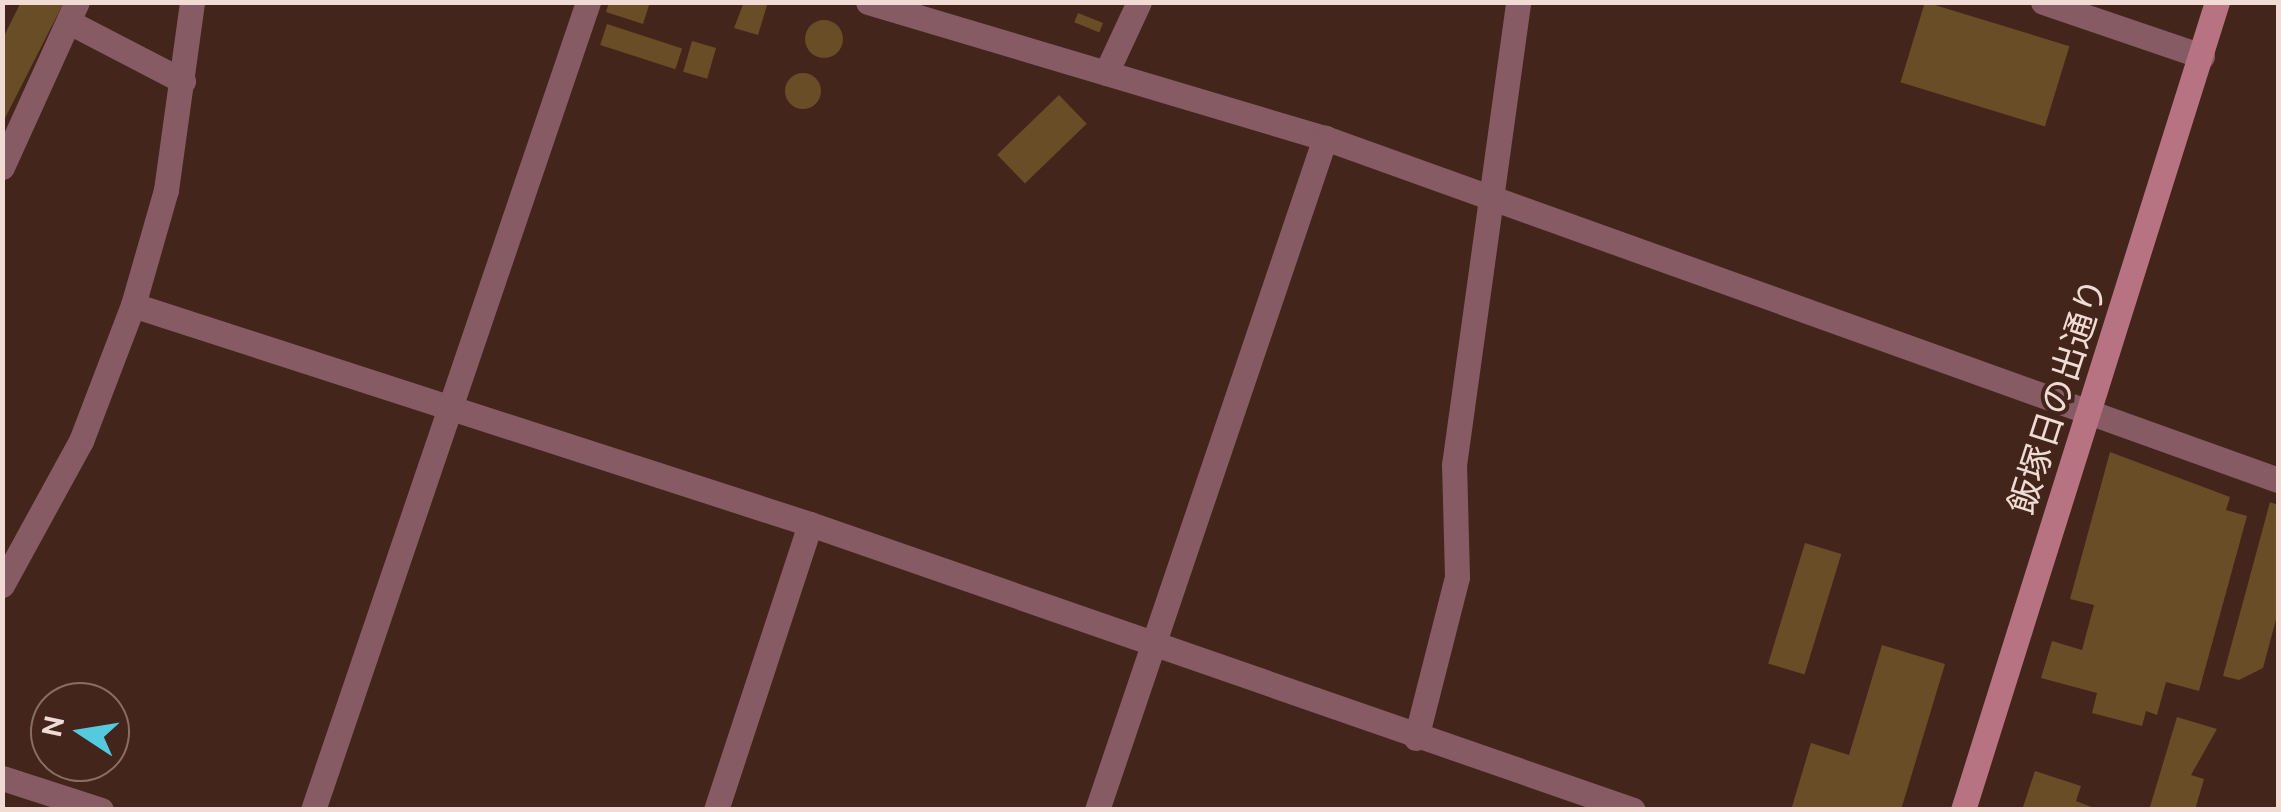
<!DOCTYPE html>
<meta charset="utf-8">
<style>
body{margin:0}
#map{position:relative;width:2281px;height:812px;overflow:hidden;background:#43251b;font-family:Ubuntu,"Noto Sans JP",sans-serif}
div>[style]{position:absolute}
.building>*{inset:0;background:#694d26;transform-origin:0 0}
.round{border-radius:50%}
.street>*{height:25px;margin:-12.5px;padding:0 12.5px;transform-origin:12.5px;border-radius:12.5px;background:#865b64}
.secondary>*{height:25px;margin:-12.5px;padding:0 12.5px;transform-origin:12.5px;border-radius:12.5px;background:#b77381}
span{translate:-50% -50%;white-space:nowrap;text-align:center;line-height:1.15;-webkit-text-stroke:8px #43251b;paint-order:stroke}
.street-label{font-size:35px;color:#f0dcd5}
.frame{position:absolute;inset:0;border:5px solid #f0dcd5;pointer-events:none}
.north{position:absolute;left:30px;top:682px;width:100px;height:100px;box-sizing:border-box;background:#43251b;border:2px solid #886e65;border-radius:50%;rotate:282deg;font-size:28px;font-weight:700;line-height:40px;text-align:center;color:#f0dcd5}
.north::after{content:'';display:block;margin:auto;width:35px;height:45px;background:#55cade;clip-path:polygon(50% 0,100% 100%,50% 72%,0 100%)}
</style>
<div id="map">
<div class="building">
<i style="clip-path:polygon(21px 2px,64px 2px,2px 124px,2px 40px)"></i>
<i style="clip-path:polygon(609px 2px,650px 2px,643px 24px,606px 12px)"></i>
<i style="clip-path:polygon(744px 2px,768px 2px,758px 35px,734px 28px)"></i>
<i style="left:1925px;top:2px;width:151px;height:84px;rotate:17deg"></i>
<i style="left:1078px;top:13px;width:27px;height:10px;rotate:22deg"></i>
<i class="round" style="left:805px;top:20px;width:38px;height:38px"></i>
<i style="left:607px;top:24px;width:79px;height:22px;rotate:18deg"></i>
<i style="left:692px;top:41px;width:25px;height:32px;rotate:16deg"></i>
<i class="round" style="left:785px;top:73px;width:36px;height:36px"></i>
<i style="left:1059px;top:95px;width:40px;height:86px;rotate:46deg"></i>
<i style="clip-path:polygon(2110px 452px,2230px 497px,2226px 510px,2247px 516px,2199px 691px,2166px 682px,2157px 715px,2146px 711px,2142px 726px,2092px 713px,2097px 693px,2041px 678px,2052px 641px,2082px 650px,2094px 605px,2070px 599px)"></i>
<i style="clip-path:polygon(2270px 502px,2278px 505px,2278px 612px,2263px 668px,2239px 680px,2223px 676px)"></i>
<i style="left:1805px;top:543px;width:38px;height:126px;rotate:17deg"></i>
<i style="clip-path:polygon(1882px 645px,1945px 664px,1901px 810px,1791px 810px,1811px 743px,1849px 755px)"></i>
<i style="clip-path:polygon(2177px 717px,2217px 729px,2191px 775px,2204px 779px,2195px 810px,2149px 810px)"></i>
<i style="clip-path:polygon(2035px 771px,2081px 786px,2076px 801px,2099px 810px,2022px 810px)"></i>
</div>
<div class="street">
<i style="left:868px;top:2px;width:477px;rotate:16.6deg"></i>
<i style="left:1325px;top:138px;width:1013px;rotate:19.74deg"></i>
<i style="left:2043px;top:2px;width:168px;rotate:18.8deg"></i>
<i style="left:73px;top:24px;width:124px;rotate:27.4deg"></i>
<i style="left:1106px;top:73px;width:78px;rotate:-65.1deg"></i>
<i style="left:2px;top:167px;width:181px;rotate:-65.6deg"></i>
<i style="left:133px;top:305px;width:712px;rotate:17.93deg"></i>
<i style="left:810px;top:524px;width:871px;rotate:19.16deg"></i>
<i style="left:2px;top:585px;width:164px;rotate:-61.3deg"></i>
<i style="left:81px;top:441px;width:146px;rotate:-69.1deg"></i>
<i style="left:133px;top:305px;width:120px;rotate:-74deg"></i>
<i style="left:166px;top:190px;width:190px;rotate:-82.1deg"></i>
<i style="left:1416px;top:738px;width:166px;rotate:-75.7deg"></i>
<i style="left:1457px;top:577px;width:112px;rotate:-91.5deg"></i>
<i style="left:1454px;top:465px;width:467px;rotate:-82.1deg"></i>
<i style="left:2px;top:778px;width:104px;rotate:17.9deg"></i>
<i style="left:313px;top:810px;width:854px;rotate:-71.2deg"></i>
<i style="left:716px;top:810px;width:301px;rotate:-71.8deg"></i>
<i style="left:1097px;top:810px;width:710px;rotate:-71.26deg"></i>
</div>
<div class="secondary">
<i style="left:1963px;top:810px;width:847px;rotate:-72.55deg"></i>
</div>
<div class="street-label">
<span style="left:2057px;top:396px;rotate:-72deg">飯塚日の出通り</span>
</div>
<div class="frame"></div>
<div class="north">N</div>
</div>
